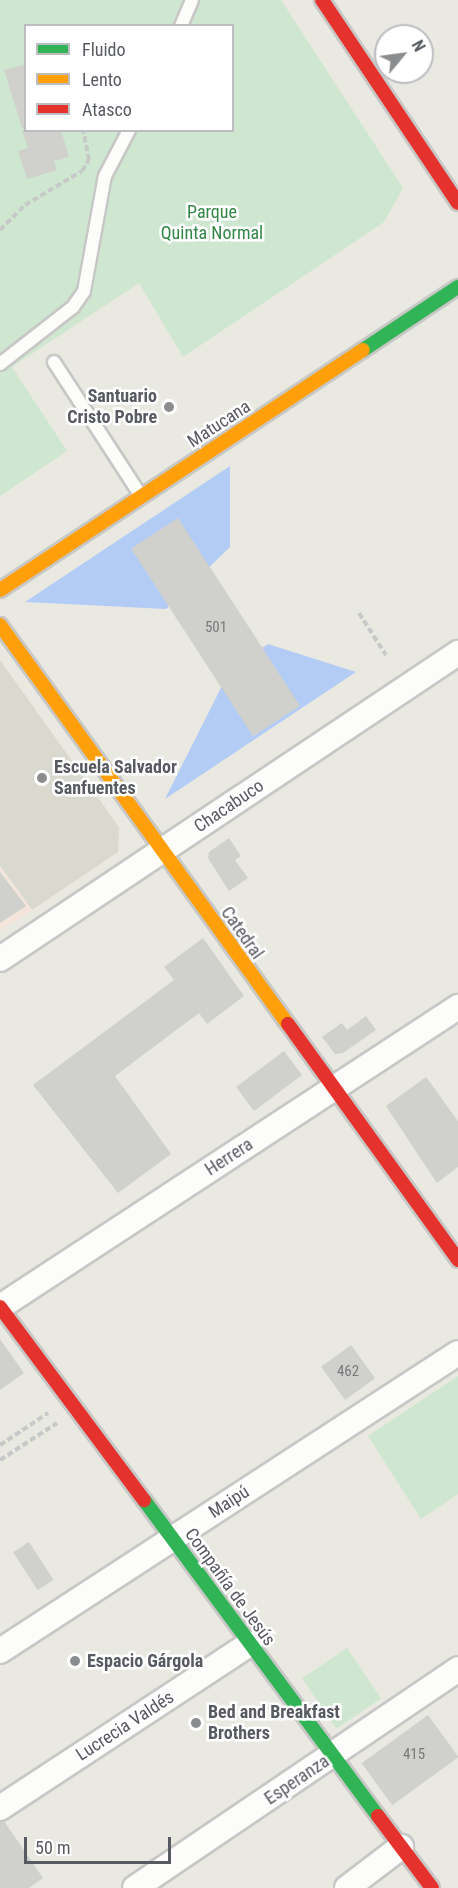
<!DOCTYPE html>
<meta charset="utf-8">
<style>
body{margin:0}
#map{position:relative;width:458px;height:1888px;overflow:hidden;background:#e9e9e2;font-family:"Roboto Condensed",sans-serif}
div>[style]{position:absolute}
.education>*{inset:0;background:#dad9d0}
.medical>*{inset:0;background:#f3e5dc}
.green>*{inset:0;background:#cfe7d0;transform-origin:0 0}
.water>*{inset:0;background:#b3ccf6}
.building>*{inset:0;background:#d0d0cc;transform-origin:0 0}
.path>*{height:4px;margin-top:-2px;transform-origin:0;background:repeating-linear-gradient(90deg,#c5cac8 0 6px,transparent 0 9px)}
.roads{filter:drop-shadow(2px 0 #c7c7c6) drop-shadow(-2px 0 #c7c7c6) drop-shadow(0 2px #c7c7c6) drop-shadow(0 -2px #c7c7c6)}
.lane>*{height:12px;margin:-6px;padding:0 6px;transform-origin:6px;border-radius:6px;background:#fcfcfb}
.street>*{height:24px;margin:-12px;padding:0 12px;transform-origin:12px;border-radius:12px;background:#fcfcfb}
.fast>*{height:14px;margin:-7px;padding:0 7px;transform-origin:7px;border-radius:7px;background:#30b455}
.slow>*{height:14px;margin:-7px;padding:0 7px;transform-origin:7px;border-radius:7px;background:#ff9f0a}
.jam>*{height:14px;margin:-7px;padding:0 7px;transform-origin:7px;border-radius:7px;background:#e5322d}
.dots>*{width:16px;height:16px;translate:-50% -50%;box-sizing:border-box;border:3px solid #fff;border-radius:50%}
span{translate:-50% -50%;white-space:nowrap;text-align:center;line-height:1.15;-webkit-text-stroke:5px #fff;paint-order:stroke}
.number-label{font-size:15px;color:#77797d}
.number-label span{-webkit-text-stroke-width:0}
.park-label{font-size:18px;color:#328646}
.poi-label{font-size:18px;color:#585a61;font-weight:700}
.right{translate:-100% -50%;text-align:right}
.left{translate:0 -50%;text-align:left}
.street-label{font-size:18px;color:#585a61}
.legend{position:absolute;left:24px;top:24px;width:210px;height:108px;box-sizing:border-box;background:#fff;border:2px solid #bcbdc0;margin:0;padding:8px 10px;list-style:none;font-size:18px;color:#585a61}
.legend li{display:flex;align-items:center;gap:12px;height:30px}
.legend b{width:30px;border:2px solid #bcbdc0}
.north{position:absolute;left:374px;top:24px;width:60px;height:60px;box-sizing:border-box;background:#fff;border:2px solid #bcbdc0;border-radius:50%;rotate:61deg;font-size:16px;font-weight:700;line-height:24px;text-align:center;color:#585a61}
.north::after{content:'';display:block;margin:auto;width:21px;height:27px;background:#8b8c8e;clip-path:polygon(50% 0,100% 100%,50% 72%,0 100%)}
.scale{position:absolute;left:24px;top:1837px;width:147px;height:27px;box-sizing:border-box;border:3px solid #585a61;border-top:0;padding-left:8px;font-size:18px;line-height:21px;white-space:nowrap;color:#585a61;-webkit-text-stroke:4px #fff;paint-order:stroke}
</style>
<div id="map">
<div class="education">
<i style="clip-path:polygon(0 660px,119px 827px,118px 852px,32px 910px,0 866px)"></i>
</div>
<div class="medical">
<i style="clip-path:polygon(0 866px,32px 910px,0 931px)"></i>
</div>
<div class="green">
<i style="clip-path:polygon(evenodd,0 0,281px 0,403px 188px,384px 222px,183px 357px,139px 283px,12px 367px,67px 451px,0 496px,0 0,26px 26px,232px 26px,232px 130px,26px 130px,26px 26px)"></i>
<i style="clip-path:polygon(458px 1376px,458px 1494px,421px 1519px,368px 1436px)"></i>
<i style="left:347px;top:1648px;width:61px;height:54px;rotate:56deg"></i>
</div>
<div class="water">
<i style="clip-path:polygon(230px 466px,230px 547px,166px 609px,25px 602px)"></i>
<i style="clip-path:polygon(268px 644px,356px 672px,165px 799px,230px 670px)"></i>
</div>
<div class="building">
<i style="clip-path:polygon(26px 64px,26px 128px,22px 128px,4px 70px)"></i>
<i style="clip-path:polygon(22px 130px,61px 130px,69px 157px,54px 161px,57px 170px,27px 179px,18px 151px,28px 148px)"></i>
<i style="left:178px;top:518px;width:224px;height:56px;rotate:57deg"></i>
<i style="clip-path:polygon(229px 838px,241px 856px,235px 860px,248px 878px,229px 891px,208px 858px,209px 852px)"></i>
<i style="clip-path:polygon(0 872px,26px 906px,0 923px)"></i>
<i style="clip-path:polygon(203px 938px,244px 996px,207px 1024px,199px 1013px,115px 1076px,171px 1154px,118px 1193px,33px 1085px,174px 980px,164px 967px)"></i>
<i style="clip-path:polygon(366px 1016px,376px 1030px,343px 1053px,335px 1054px,322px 1037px,342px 1023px,347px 1030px)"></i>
<i style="left:284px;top:1051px;width:30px;height:60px;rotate:53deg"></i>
<i style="clip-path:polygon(426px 1077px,458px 1121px,458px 1167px,437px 1183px,386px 1106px)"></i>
<i style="clip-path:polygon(0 1339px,24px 1373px,0 1390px)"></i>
<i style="left:351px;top:1345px;width:41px;height:37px;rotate:54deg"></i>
<i style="left:29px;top:1542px;width:45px;height:19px;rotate:57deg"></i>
<i style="left:428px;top:1715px;width:52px;height:82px;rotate:54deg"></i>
<i style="clip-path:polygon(4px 1821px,43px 1878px,29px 1888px,0 1888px,0 1822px)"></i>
</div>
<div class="path">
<i style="left:0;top:230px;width:35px;rotate:-45deg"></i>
<i style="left:25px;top:205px;width:66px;rotate:-30.8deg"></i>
<i style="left:82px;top:171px;width:13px;rotate:-58deg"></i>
<i style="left:89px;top:160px;width:31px;rotate:-101deg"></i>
<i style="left:359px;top:613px;width:50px;rotate:57.3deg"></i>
<i style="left:0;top:1445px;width:58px;rotate:-33.7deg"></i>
<i style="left:0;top:1460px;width:68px;rotate:-33deg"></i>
</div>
<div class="roads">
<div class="lane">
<i style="left:181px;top:26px;width:28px;rotate:-67deg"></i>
<i style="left:54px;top:362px;width:160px;rotate:57deg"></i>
<i style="left:0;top:364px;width:93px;rotate:-38deg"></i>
<i style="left:73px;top:307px;width:19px;rotate:-55deg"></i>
<i style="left:84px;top:291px;width:117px;rotate:-79.7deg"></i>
<i style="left:105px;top:176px;width:52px;rotate:-62.4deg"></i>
</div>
<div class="street">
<i style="left:0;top:959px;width:551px;rotate:-33.75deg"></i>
<i style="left:0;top:1307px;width:548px;rotate:-33.23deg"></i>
<i style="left:0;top:1651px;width:546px;rotate:-33.05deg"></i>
<i style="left:0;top:1808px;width:299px;rotate:-33.3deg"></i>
<i style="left:135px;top:1888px;width:390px;rotate:-34.1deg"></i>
<i style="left:347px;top:1888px;width:68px;rotate:-37.2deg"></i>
</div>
<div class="fast">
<i style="left:363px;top:350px;width:114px;rotate:-33.6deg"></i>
<i style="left:144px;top:1500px;width:393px;rotate:53.5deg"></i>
</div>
<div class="slow">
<i style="left:0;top:590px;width:435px;rotate:-33.5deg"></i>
<i style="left:0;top:625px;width:492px;rotate:54.2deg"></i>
</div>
<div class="jam">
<i style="left:322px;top:0;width:244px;rotate:56.2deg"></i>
<i style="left:288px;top:1024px;width:291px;rotate:54.2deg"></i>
<i style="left:0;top:1307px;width:241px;rotate:53.3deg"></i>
<i style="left:378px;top:1816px;width:90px;rotate:53.1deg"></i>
</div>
</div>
<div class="dots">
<i style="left:169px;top:407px;background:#8b8c8e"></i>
<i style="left:42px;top:778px;background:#8b8c8e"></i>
<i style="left:75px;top:1661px;background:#8b8c8e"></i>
<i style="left:196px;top:1723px;background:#8b8c8e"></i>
</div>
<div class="number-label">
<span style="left:216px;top:628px">501</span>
<span style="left:348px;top:1372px">462</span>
<span style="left:414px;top:1755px">415</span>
</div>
<div class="park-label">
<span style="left:212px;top:223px">Parque<br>Quinta Normal</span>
</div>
<div class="poi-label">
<span class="right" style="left:157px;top:407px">Santuario<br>Cristo Pobre</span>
<span class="left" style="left:54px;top:778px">Escuela Salvador<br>Sanfuentes</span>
<span class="left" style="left:87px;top:1661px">Espacio Gárgola</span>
<span class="left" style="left:208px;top:1723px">Bed and Breakfast<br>Brothers</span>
</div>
<div class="street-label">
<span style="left:219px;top:424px;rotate:-33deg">Matucana</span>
<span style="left:229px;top:806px;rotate:-34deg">Chacabuco</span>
<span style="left:242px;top:933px;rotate:55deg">Catedral</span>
<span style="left:229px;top:1157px;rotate:-33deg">Herrera</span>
<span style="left:229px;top:1502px;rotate:-33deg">Maipú</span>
<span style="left:230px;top:1587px;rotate:54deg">Compañía de Jesús</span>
<span style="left:125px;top:1726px;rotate:-33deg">Lucrecia Valdés</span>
<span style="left:297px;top:1780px;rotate:-34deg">Esperanza</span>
</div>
<ul class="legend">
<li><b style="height:8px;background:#30b455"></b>Fluido</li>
<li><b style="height:8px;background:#ff9f0a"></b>Lento</li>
<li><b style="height:8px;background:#e5322d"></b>Atasco</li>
</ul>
<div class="north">N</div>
<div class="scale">50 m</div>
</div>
